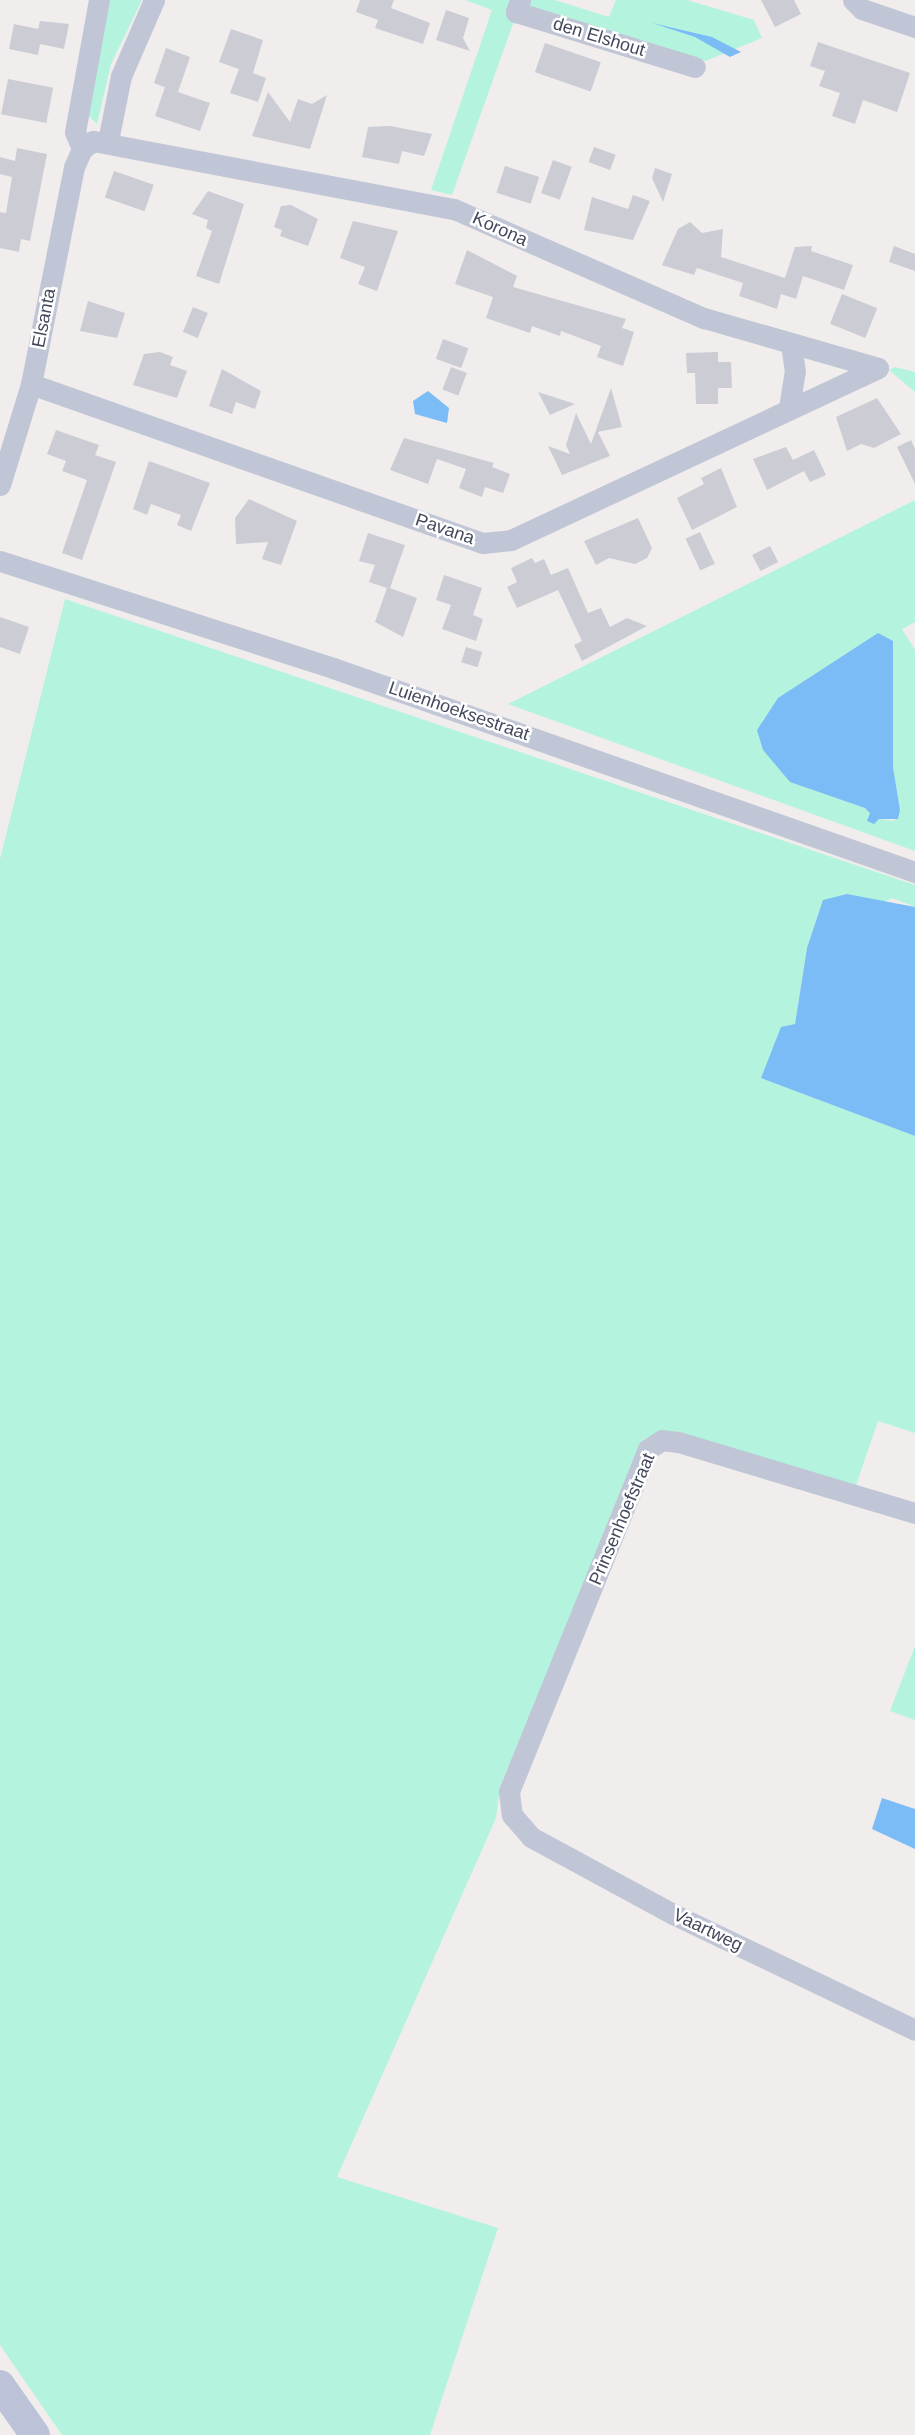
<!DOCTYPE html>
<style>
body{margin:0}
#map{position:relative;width:915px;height:2435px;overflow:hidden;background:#f0edec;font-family:Helvetica,sans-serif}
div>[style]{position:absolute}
.green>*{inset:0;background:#b4f4de}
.water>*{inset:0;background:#7bbcf6}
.building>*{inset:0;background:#ccccd5;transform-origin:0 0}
.street>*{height:21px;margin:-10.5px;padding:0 10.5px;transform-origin:10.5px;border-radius:10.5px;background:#c1c6d6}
.secondary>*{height:30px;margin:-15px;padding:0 15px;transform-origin:15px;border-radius:15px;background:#bcc2d8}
span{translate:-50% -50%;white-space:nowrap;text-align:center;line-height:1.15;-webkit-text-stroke:5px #fff;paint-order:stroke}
.street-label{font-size:18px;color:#43495c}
</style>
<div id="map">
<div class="green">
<i style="clip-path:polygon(106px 0,142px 0,111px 64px,97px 124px,86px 113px)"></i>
<i style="clip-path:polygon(465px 0,512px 0,515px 18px,452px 195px,431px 190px,492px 10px)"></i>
<i style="clip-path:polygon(530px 0,555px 0,609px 17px,616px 0,687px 0,754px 20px,762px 38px,703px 62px,527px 8px)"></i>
<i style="clip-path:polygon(895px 367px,915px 372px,915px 392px,889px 370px)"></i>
<i style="clip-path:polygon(evenodd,915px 500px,915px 622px,902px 629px,915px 650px,915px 851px,508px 704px,915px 500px,893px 642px,893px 767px,900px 810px,894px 821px,879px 819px,865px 808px,893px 642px)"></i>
<i style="clip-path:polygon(65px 599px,915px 885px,915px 907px,892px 898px,807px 948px,795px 1024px,761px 1078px,915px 1136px,915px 1433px,878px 1421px,854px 1491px,662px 1433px,644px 1439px,500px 1787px,496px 1818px,337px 2177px,498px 2228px,430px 2435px,62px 2435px,0 2345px,0 859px)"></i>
<i style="clip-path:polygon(915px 1646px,915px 1720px,890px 1711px)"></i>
</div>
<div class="water">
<i style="clip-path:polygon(652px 23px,712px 37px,741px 52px,730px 57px,695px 37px)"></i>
<i style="clip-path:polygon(428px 391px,449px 408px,447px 423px,415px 414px,413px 401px)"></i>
<i style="clip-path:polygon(878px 633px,893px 641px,893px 767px,900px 810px,898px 819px,879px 819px,874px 824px,867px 821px,870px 813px,865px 808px,790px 782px,763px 750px,757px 730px,778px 698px)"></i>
<i style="clip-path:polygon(847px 894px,915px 907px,915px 1136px,761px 1078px,781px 1027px,795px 1024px,807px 948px,823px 900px)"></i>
<i style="clip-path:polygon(882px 1798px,915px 1809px,915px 1849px,872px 1829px)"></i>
</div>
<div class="building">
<i style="clip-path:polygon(360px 0,394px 0,391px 8px,430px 23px,423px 44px,375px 28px,378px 20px,356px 12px)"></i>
<i style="clip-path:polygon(761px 0,794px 0,801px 14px,775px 27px)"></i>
<i style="clip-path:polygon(446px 10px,469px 18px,463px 38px,470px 51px,436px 40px)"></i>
<i style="clip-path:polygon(40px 21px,69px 24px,64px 49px,40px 44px,38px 55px,9px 49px,14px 24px,38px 29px)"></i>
<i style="clip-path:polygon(231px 29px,263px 40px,253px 73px,266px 78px,258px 102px,230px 93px,239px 69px,219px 62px)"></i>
<i style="clip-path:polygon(818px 42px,910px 73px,897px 112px,863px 100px,855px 124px,832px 116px,840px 93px,819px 86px,825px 71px,810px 66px)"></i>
<i style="left:545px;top:43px;width:59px;height:31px;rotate:19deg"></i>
<i style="clip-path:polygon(166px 48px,190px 57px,178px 92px,210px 103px,200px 131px,155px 116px,165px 87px,175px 91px,154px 83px)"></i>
<i style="left:8px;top:79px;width:46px;height:36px;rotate:11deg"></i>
<i style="clip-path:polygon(268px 92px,290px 122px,298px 99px,312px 104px,327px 95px,310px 149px,252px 136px)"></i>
<i style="clip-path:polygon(390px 126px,432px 134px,424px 156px,402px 151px,399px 164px,362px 157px,368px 127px)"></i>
<i style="left:594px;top:147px;width:23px;height:16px;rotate:20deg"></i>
<i style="clip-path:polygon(17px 148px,47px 154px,30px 241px,21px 239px,19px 252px,0 248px,0 212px,6px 213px,12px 177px,0 174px,0 157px,15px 161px)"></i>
<i style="left:553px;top:160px;width:20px;height:35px;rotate:20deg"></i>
<i style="left:505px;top:166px;width:36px;height:28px;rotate:18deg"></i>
<i style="clip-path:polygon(655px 168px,672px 174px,663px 202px,652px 178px)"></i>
<i style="left:114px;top:171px;width:42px;height:28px;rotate:19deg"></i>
<i style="clip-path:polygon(208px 191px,244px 204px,219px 284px,196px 276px,212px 231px,206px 228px,208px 220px,192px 214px)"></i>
<i style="clip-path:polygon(633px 195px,650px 201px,633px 240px,584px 230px,592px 197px,628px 209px)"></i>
<i style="clip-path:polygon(291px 205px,318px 219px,308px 246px,280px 236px,282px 230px,274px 227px,281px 206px)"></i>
<i style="clip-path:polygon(353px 221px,398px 231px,377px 291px,358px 284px,365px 267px,340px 258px)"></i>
<i style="clip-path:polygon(690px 222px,702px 233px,723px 229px,721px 257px,785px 278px,795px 247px,812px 246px,811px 251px,853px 265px,844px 290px,803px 276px,796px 299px,781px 294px,777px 309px,739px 296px,743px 283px,697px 268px,694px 275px,662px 265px,678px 229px)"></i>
<i style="clip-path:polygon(894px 246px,915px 254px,915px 271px,889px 262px)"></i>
<i style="clip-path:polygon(467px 250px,517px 276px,513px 287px,626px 319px,622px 328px,634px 332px,623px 366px,597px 357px,601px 346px,561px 331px,560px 336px,532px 326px,530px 333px,486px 318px,493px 297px,455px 284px)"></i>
<i style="left:842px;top:294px;width:38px;height:32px;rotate:22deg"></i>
<i style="clip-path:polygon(88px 301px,125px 313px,117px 338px,80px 331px)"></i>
<i style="left:193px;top:307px;width:16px;height:27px;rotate:22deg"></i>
<i style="left:443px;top:339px;width:27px;height:21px;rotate:20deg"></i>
<i style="clip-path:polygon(160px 352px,173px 357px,170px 365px,187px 371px,177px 398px,133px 385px,144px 354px)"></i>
<i style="clip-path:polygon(718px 352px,718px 362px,731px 362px,732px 388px,718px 388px,718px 404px,696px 404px,695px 373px,687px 373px,686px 353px)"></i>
<i style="left:451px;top:367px;width:17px;height:24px;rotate:21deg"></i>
<i style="clip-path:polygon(222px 369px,261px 391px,255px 409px,236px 402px,232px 414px,209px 406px)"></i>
<i style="clip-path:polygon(611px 388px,622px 427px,598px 432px,610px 456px,562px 475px,548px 446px,570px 454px,566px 445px,576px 413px,591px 444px)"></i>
<i style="clip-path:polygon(538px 392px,575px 404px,550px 415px)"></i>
<i style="clip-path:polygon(877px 398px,901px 434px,874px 448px,861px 444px,847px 451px,836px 417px)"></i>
<i style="clip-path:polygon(56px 430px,99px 445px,95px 455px,116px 462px,82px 560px,62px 553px,87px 480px,62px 471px,66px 461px,47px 454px)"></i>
<i style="clip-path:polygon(404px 438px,494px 463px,492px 467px,510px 474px,503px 493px,485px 487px,482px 497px,459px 488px,466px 469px,437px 459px,428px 484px,390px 470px)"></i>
<i style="clip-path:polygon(911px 440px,915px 449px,915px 484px,897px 447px)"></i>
<i style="clip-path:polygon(786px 447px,793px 460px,814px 450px,826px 475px,810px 482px,804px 471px,767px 490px,753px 459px)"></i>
<i style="clip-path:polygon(149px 461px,210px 483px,191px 531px,177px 525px,181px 515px,151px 504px,147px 515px,133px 509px)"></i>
<i style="clip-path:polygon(721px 468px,737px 507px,692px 530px,677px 498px,704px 484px,701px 478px)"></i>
<i style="clip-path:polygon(249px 499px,297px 521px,281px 565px,262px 559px,268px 542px,236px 544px,235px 518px)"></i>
<i style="clip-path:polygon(638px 518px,652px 548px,647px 558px,635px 564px,609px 558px,596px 565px,584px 541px)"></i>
<i style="left:700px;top:532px;width:35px;height:16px;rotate:65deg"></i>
<i style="clip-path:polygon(368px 533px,405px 545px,390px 588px,417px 598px,403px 637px,375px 622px,387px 588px,369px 582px,375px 565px,359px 561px)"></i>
<i style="left:770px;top:546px;width:18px;height:20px;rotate:63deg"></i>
<i style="clip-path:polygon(532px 558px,535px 563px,544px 559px,551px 575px,568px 568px,588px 613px,601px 608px,610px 627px,627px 618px,647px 626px,582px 661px,574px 645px,582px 641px,558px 590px,517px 608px,507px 587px,517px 582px,511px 568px)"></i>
<i style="clip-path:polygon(444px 575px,482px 588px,473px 615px,483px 619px,476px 641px,442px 629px,451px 605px,436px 600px)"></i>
<i style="clip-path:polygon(0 617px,29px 627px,20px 654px,0 647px)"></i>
<i style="left:466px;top:647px;width:17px;height:16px;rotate:17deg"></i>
</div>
<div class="street">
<i style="left:520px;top:0;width:13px;rotate:108deg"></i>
<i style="left:516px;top:12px;width:187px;rotate:17.1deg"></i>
<i style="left:853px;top:0;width:13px;rotate:45deg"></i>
<i style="left:862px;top:9px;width:56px;rotate:18.8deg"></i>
<i style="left:108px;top:141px;width:66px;rotate:-78.7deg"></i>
<i style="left:121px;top:76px;width:83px;rotate:-66.5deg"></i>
<i style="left:82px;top:149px;width:18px;rotate:-112deg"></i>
<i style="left:75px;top:132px;width:134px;rotate:-79.7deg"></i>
<i style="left:31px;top:384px;width:479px;rotate:19.4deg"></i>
<i style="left:483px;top:543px;width:28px;rotate:-6deg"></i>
<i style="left:511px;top:540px;width:405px;rotate:-25.1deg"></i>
<i style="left:789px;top:408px;width:36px;rotate:-81deg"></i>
<i style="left:795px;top:372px;width:27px;rotate:-98deg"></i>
<i style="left:0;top:485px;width:106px;rotate:-72.9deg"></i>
<i style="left:31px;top:384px;width:221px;rotate:-78.8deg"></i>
<i style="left:74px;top:167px;width:20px;rotate:-66deg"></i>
<i style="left:82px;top:149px;width:14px;rotate:-36deg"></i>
<i style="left:93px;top:141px;width:367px;rotate:10.7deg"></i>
<i style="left:454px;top:209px;width:273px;rotate:23.6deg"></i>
<i style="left:704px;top:318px;width:181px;rotate:16deg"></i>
<i style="left:0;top:561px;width:350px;rotate:17.8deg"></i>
<i style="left:333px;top:668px;width:617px;rotate:19.32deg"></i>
<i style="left:915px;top:1513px;width:247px;rotate:-163.3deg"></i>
<i style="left:678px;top:1442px;width:16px;rotate:-173deg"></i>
<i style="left:662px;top:1440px;width:17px;rotate:147deg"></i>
<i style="left:648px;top:1449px;width:370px;rotate:112.1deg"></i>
<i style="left:509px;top:1792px;width:23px;rotate:83deg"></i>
<i style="left:512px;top:1815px;width:29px;rotate:49deg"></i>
<i style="left:531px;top:1837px;width:162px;rotate:28.5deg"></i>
<i style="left:673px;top:1914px;width:268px;rotate:25.6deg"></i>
</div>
<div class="secondary">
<i style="left:0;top:2385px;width:61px;rotate:55deg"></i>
</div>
<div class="street-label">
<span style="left:599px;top:37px;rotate:17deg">den Elshout</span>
<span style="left:500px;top:229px;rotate:24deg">Korona</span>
<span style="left:44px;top:318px;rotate:-79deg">Elsanta</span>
<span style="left:445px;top:529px;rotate:19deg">Pavana</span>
<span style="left:459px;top:711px;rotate:19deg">Luienhoeksestraat</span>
<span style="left:622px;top:1519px;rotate:-67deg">Prinsenhoefstraat</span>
<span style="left:708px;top:1930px;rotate:26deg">Vaartweg</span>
</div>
</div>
